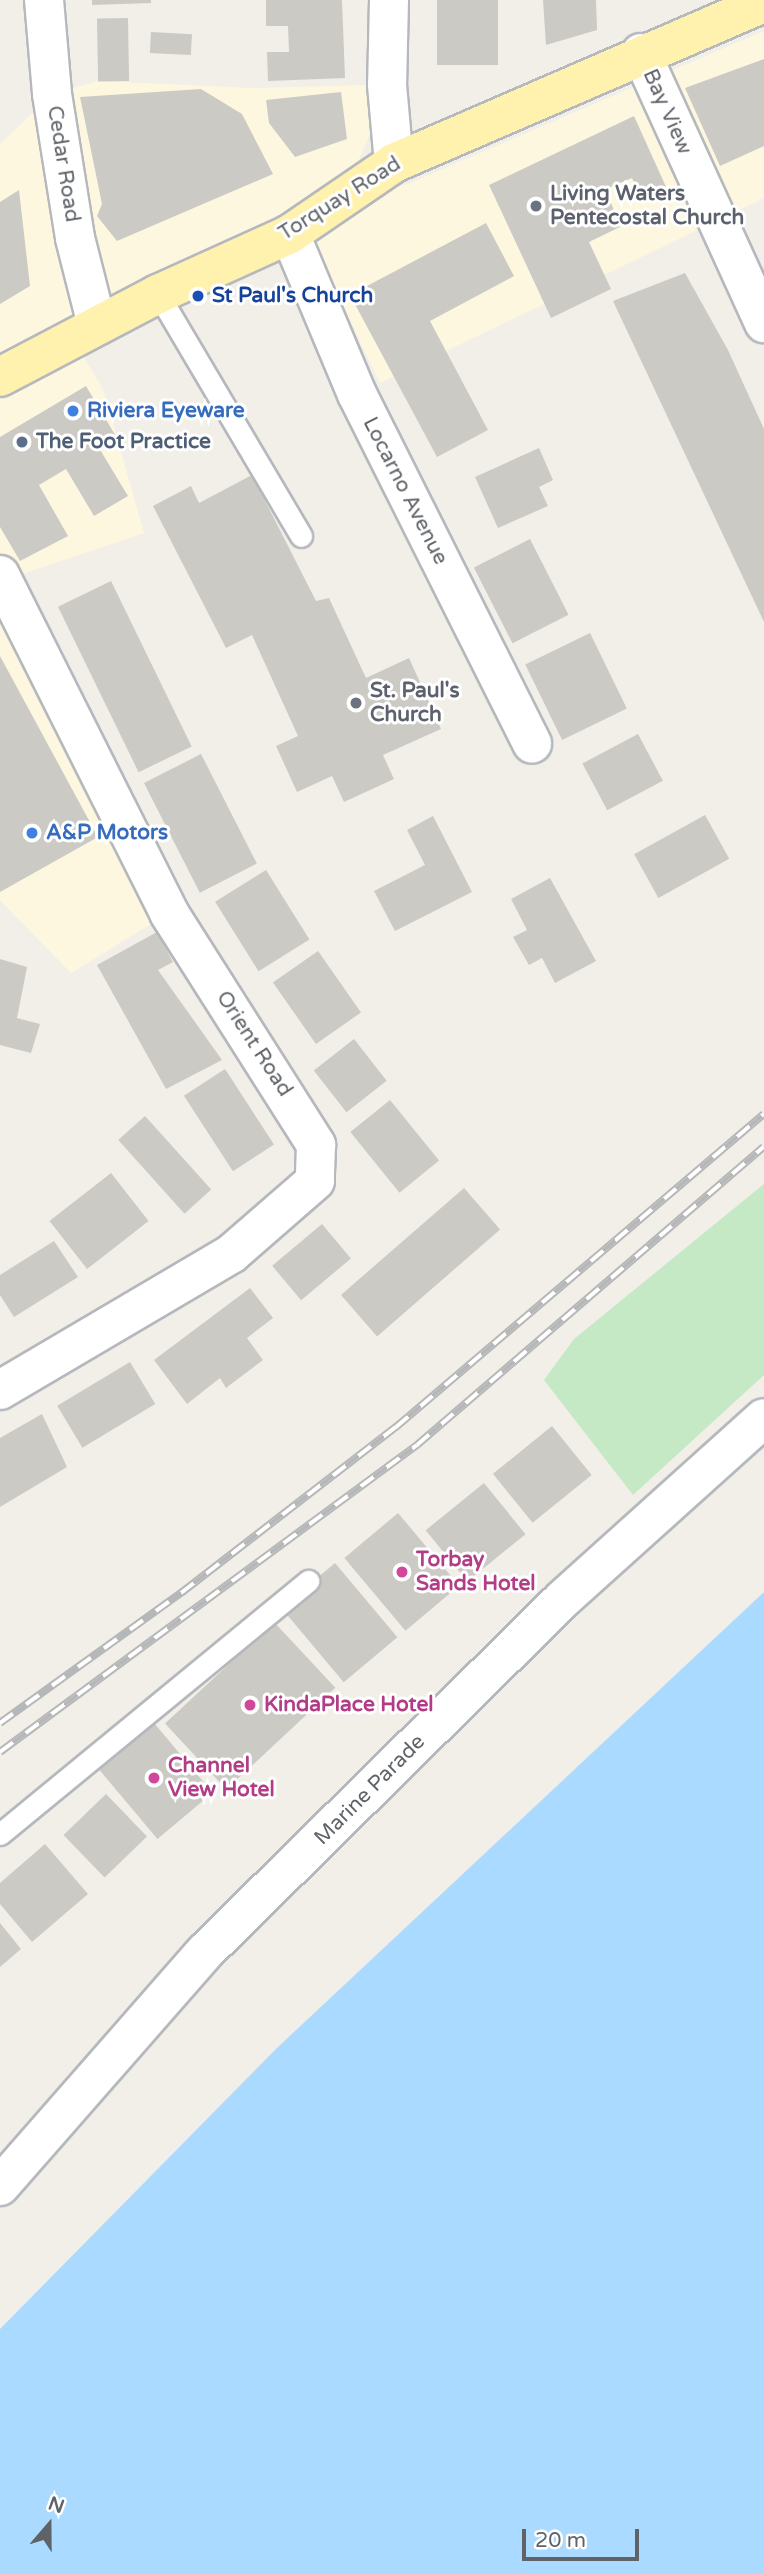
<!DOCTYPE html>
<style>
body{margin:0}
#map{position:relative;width:764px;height:2574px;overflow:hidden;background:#f1efe8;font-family:"Varela Round",sans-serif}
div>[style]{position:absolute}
.commercial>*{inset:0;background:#fef7e0}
.green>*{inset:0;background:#c5e8c5}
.water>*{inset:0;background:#aadaff}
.building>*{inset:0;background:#cccac5;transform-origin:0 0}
.roads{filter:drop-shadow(2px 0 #b5b8bc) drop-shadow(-2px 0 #b5b8bc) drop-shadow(0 2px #b5b8bc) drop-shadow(0 -2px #b5b8bc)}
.lane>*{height:21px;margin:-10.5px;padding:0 10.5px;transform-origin:10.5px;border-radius:10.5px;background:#fff}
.street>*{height:38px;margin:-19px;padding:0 19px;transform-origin:19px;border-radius:19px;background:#fff}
.primary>*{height:38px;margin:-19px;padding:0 19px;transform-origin:19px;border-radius:19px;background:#fff2af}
.rail>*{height:8px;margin-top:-4px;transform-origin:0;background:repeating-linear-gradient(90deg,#fff 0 16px,#b6b7b8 0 32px);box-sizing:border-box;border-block:2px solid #b6b7b8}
.dots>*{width:19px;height:19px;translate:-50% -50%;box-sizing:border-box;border:4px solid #fff;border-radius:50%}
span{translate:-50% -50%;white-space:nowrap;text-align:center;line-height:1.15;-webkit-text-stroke:6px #fff;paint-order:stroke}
.street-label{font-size:21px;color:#5f6368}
.worship-label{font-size:21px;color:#5b616d;font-weight:700}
.left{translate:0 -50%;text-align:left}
.transit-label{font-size:21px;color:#164399;font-weight:700}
.shop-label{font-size:21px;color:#366cbe;font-weight:700}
.service-label{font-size:21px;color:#4e5e75;font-weight:700}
.hotel-label{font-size:21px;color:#b23c85;font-weight:700}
.north{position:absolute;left:14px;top:2490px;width:70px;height:70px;-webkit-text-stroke:5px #fff;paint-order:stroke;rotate:20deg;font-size:19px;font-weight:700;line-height:28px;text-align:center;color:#5f6368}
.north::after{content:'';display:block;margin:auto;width:24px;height:32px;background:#5f6368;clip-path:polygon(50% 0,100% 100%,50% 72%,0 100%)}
.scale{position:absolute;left:522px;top:2529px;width:117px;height:32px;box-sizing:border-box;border:4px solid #5f6368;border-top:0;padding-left:9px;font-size:21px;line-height:24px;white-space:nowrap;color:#5f6368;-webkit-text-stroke:5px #fff;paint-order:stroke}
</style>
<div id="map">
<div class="commercial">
<i style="clip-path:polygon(764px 31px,764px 198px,380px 383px,322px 262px,290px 234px,72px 338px,103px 389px,144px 533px,19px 575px,0 569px,0 144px,52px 94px,98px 81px,250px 88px,370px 85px,370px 134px,339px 205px,410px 183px)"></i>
<i style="clip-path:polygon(0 575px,169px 913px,71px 973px,0 900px)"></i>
</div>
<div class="green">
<i style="clip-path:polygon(764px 1184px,764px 1375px,633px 1495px,544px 1380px,574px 1339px)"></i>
</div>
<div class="water">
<i style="clip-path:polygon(764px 1592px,764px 2574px,0 2574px,0 2329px,278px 2047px)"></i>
</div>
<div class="building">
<i style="clip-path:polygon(92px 0,151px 0,151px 3px,92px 5px)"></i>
<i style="clip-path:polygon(266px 0,342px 0,345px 78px,268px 81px,267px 52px,289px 52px,288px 26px,266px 26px)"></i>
<i style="left:437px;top:0;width:61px;height:65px"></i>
<i style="clip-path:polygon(543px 0,596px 0,597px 30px,546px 45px)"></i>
<i style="left:128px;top:18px;width:63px;height:31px;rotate:89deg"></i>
<i style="left:151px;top:32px;width:41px;height:21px;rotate:3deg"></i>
<i style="clip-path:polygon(764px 59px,764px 146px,720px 166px,685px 88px)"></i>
<i style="clip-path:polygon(201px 89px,242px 114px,273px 174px,117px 241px,97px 216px,102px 204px,80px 97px)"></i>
<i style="clip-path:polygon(341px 92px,347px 139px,295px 157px,269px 123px,266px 100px)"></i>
<i style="clip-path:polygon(634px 116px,667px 189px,642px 199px,632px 178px,606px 189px,620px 227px,589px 242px,611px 289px,551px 318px,489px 185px)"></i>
<i style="clip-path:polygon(19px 190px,30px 286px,0 304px,0 202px)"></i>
<i style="clip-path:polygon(486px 223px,514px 276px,430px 321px,488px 430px,437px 457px,350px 295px)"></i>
<i style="clip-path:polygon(685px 273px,728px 350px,764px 429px,764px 622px,613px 301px)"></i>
<i style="clip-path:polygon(86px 386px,117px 438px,99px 448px,128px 496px,94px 516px,66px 469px,39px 485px,68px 536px,20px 561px,0 527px,0 437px)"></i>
<i style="clip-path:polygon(539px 448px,553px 480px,539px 487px,548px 506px,498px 528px,475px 477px)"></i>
<i style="clip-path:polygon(252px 475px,316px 601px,329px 598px,366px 678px,409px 658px,441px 729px,383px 755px,394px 779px,344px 802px,332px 776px,297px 792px,276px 746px,298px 736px,252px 635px,226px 648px,153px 506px,191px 486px,199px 503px)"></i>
<i style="left:530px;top:539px;width:85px;height:63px;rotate:63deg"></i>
<i style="left:111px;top:581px;width:184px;height:59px;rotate:64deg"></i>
<i style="left:590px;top:633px;width:84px;height:72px;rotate:64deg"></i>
<i style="clip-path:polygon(0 656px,98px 837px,0 892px)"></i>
<i style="left:638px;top:734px;width:53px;height:63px;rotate:62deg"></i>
<i style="left:201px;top:754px;width:123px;height:64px;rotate:63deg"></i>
<i style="left:705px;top:815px;width:50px;height:81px;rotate:61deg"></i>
<i style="clip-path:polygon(433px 816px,472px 892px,395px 931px,374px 891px,425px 865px,407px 830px)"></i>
<i style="left:266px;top:870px;width:82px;height:60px;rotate:58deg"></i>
<i style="clip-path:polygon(550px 878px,596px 961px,555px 983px,542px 958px,529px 965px,513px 937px,527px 930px,511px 899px)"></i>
<i style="clip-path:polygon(157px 932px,173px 962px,158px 970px,222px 1060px,166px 1089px,97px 965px)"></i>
<i style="left:318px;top:951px;width:75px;height:55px;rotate:55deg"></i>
<i style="clip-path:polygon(0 959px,27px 967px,17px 1018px,40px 1024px,31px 1053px,0 1045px)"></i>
<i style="left:354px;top:1039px;width:53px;height:51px;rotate:52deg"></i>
<i style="left:225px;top:1069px;width:90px;height:49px;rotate:57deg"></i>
<i style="left:390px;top:1100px;width:78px;height:51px;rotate:51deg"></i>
<i style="left:145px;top:1116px;width:99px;height:36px;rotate:48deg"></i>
<i style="left:111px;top:1173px;width:61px;height:78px;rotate:52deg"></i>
<i style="left:464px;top:1188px;width:55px;height:163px;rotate:49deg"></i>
<i style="left:322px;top:1224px;width:45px;height:65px;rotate:50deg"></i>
<i style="clip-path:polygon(54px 1241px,78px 1277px,14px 1317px,0 1295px,0 1275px)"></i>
<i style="clip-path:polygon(250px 1288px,273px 1318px,247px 1338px,263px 1360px,226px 1388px,220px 1378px,187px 1404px,154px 1360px)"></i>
<i style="left:130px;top:1362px;width:49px;height:85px;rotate:59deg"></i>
<i style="clip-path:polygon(42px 1414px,67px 1467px,0 1507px,0 1438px)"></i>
<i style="left:552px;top:1426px;width:63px;height:76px;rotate:51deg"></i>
<i style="left:484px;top:1483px;width:66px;height:75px;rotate:51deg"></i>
<i style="left:398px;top:1513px;width:95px;height:70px;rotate:50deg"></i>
<i style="left:335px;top:1563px;width:97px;height:70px;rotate:50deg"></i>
<i style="left:274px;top:1622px;width:90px;height:149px;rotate:47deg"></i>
<i style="left:149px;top:1717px;width:99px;height:72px;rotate:50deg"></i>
<i style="left:106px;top:1794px;width:59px;height:59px;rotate:46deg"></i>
<i style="clip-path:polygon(45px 1844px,88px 1894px,32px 1942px,0 1904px,0 1883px)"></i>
<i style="clip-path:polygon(0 1923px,21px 1949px,0 1967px)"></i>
</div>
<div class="roads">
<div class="lane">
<i style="left:158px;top:294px;width:281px;rotate:59.4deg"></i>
<i style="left:0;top:1834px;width:399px;rotate:-39.4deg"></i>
</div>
<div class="street">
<i style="left:44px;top:0;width:94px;rotate:85.1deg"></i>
<i style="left:52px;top:94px;width:146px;rotate:80.9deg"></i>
<i style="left:75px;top:238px;width:90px;rotate:75.8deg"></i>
<i style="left:389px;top:0;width:85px;rotate:91.3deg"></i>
<i style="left:387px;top:85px;width:78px;rotate:84.9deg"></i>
<i style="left:641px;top:53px;width:297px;rotate:65.5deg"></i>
<i style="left:290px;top:234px;width:173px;rotate:67.3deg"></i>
<i style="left:357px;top:394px;width:391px;rotate:63.4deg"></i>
<i style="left:0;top:575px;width:378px;rotate:63.4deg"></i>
<i style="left:169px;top:913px;width:275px;rotate:57.6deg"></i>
<i style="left:316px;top:1145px;width:36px;rotate:92deg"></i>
<i style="left:315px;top:1181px;width:111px;rotate:139deg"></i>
<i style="left:231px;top:1254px;width:268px;rotate:149.5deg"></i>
<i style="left:0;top:2186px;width:311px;rotate:-48.8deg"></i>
<i style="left:205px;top:1952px;width:503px;rotate:-44.6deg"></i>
<i style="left:563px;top:1599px;width:270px;rotate:-42deg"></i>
</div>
<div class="primary">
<i style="left:0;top:377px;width:178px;rotate:-27.7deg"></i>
<i style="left:158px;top:294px;width:145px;rotate:-24.4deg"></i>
<i style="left:290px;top:234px;width:126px;rotate:-34.3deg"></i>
<i style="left:394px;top:163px;width:403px;rotate:-23.4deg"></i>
</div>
</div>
<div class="rail">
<i style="left:0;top:1723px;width:223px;rotate:-35.7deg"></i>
<i style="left:181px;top:1593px;width:272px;rotate:-37.7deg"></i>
<i style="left:396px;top:1427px;width:483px;rotate:-40.4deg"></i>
<i style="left:0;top:1752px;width:518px;rotate:-36.36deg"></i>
<i style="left:417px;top:1445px;width:457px;rotate:-40.7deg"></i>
</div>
<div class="dots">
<i style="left:536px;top:206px;background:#6b7280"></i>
<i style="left:198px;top:296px;background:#1a4fb4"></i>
<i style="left:73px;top:411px;background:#3f7fe0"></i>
<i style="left:22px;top:442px;background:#5c6f8a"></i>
<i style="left:356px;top:703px;background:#6b7280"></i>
<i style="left:32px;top:833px;background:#3f7fe0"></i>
<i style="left:402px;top:1572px;background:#d1479c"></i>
<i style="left:250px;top:1705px;background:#d1479c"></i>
<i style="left:154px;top:1778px;background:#d1479c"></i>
</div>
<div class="street-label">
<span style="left:667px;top:112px;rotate:66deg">Bay View</span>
<span style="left:63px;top:164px;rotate:81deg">Cedar Road</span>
<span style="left:340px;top:199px;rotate:-32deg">Torquay Road</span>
<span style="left:405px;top:491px;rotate:63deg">Locarno Avenue</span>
<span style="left:254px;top:1044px;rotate:57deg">Orient Road</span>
<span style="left:370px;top:1790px;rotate:-45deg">Marine Parade</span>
</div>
<div class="worship-label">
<span class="left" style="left:550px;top:206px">Living Waters<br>Pentecostal Church</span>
<span class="left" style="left:370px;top:703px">St. Paul's<br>Church</span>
</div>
<div class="transit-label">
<span class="left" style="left:212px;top:296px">St Paul's Church</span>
</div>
<div class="shop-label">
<span class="left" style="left:87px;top:411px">Riviera Eyeware</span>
<span class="left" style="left:46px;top:833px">A&amp;P Motors</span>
</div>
<div class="service-label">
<span class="left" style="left:36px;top:442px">The Foot Practice</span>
</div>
<div class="hotel-label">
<span class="left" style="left:416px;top:1572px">Torbay<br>Sands Hotel</span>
<span class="left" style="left:264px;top:1705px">KindaPlace Hotel</span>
<span class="left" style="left:168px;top:1778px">Channel<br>View Hotel</span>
</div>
<div class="north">N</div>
<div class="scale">20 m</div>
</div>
